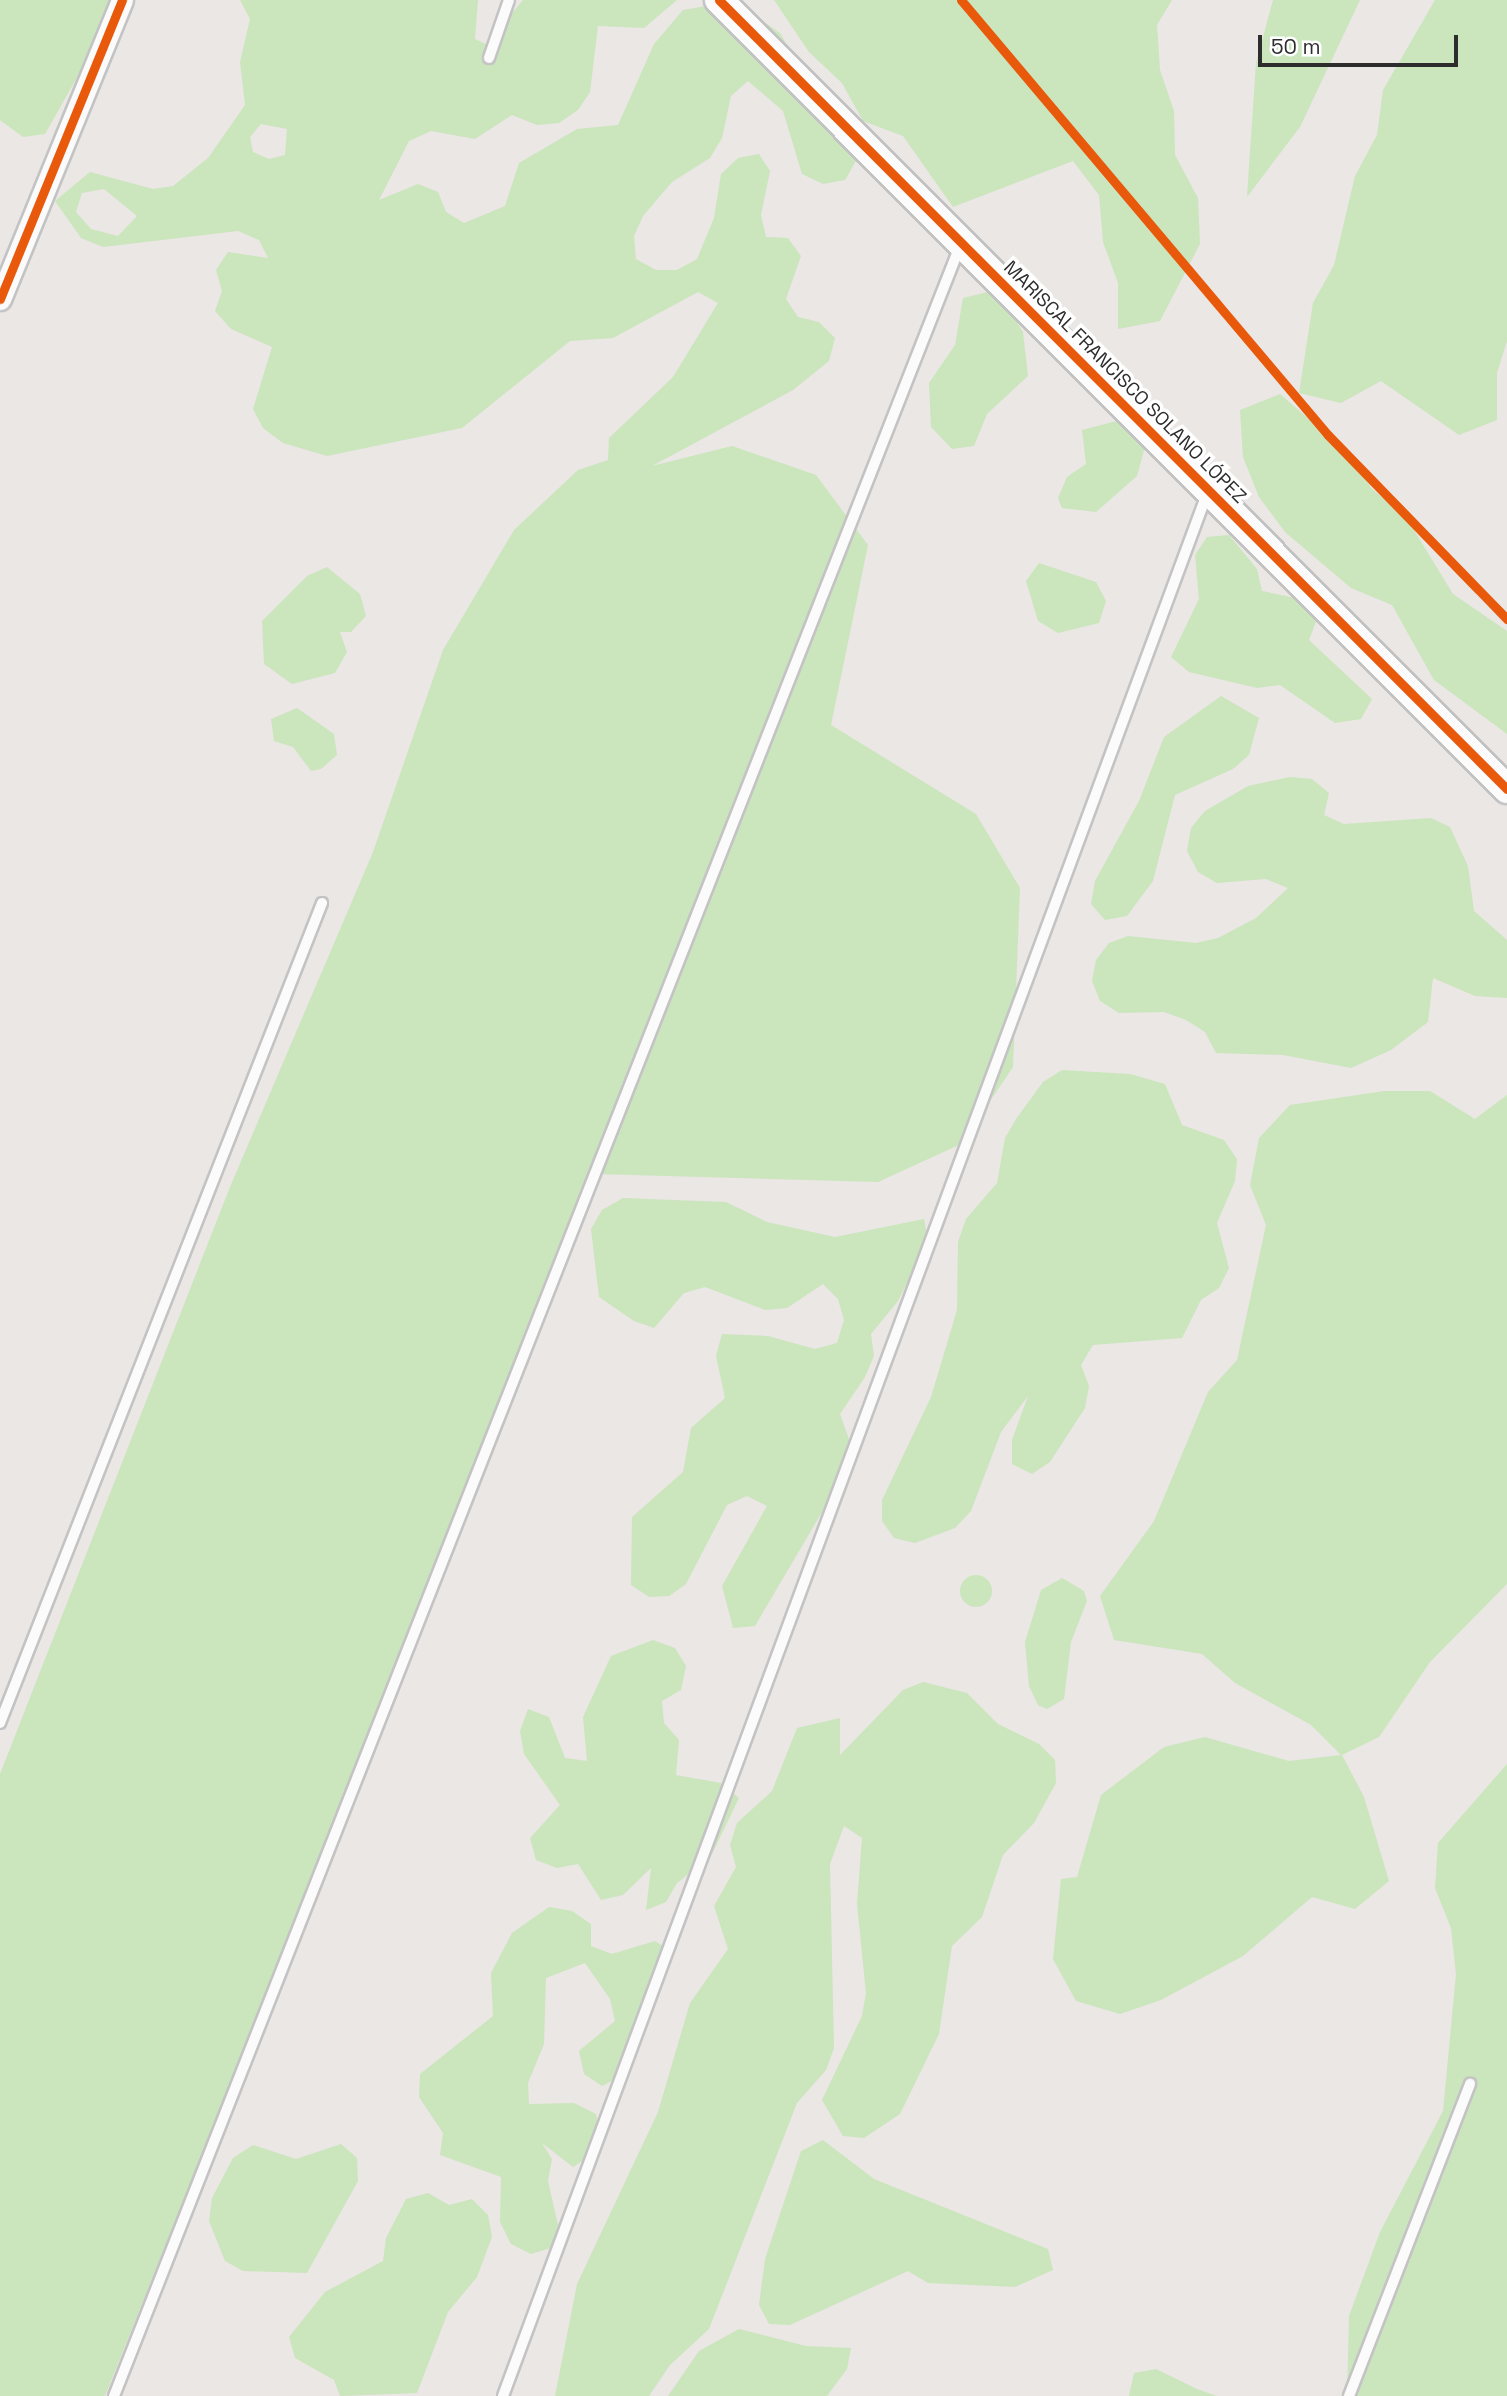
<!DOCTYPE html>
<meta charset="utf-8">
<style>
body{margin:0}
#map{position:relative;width:1507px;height:2396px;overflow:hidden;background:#eae7e4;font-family:"Space Grotesk",sans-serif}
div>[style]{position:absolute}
.green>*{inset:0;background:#cbe5bd}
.round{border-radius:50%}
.roads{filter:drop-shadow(2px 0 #c4c3c4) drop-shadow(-2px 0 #c4c3c4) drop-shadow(0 2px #c4c3c4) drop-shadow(0 -2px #c4c3c4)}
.service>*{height:10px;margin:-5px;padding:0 5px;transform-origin:5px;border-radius:5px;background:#fcfbfb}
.minor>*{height:21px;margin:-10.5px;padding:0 10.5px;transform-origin:10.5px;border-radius:10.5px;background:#fcfbfb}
.tertiary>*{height:28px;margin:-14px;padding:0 14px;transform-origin:14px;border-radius:14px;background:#fcfbfb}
.cycleway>*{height:9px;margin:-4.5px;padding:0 4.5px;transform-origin:4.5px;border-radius:4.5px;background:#e8590c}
span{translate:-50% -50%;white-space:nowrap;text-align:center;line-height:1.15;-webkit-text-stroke:7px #fff;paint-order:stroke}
.street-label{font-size:19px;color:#2d2d2d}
.scale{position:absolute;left:1258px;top:35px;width:200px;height:32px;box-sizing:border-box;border:4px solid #2d2d2d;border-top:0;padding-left:9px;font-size:21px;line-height:24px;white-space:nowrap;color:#2d2d2d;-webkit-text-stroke:5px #fff;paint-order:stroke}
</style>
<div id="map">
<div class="green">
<i style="clip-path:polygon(0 0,121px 0,45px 134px,23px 137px,0 120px)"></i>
<i style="clip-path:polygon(evenodd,240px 0,478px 0,475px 39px,494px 48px,500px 27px,523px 0,677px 0,644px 28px,598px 26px,590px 92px,578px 110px,559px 123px,537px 125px,512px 115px,475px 139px,431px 131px,409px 141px,379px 200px,418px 184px,438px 192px,446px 212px,464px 223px,505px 206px,519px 163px,577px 129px,618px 125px,654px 44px,683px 10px,723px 3px,744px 8px,780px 33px,791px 52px,793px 74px,852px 139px,857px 159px,845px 180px,823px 184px,802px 174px,783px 111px,748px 81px,731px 96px,722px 138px,710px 158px,672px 182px,643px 216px,634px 236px,636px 259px,656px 270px,677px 270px,697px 259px,714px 218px,721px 174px,738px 158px,759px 154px,770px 171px,761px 215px,766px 237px,788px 238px,801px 256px,786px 299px,798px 317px,819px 322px,835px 338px,829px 361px,793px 390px,652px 466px,732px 446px,816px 475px,868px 545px,831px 725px,976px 814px,1020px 888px,1013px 1067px,961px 1144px,878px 1182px,596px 1174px,105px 2396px,0 2396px,0 1774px,230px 1187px,373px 852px,443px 650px,514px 530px,578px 470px,608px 460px,609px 438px,673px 377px,718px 303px,698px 292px,613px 338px,570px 341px,462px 428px,327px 456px,283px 443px,263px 428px,253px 409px,272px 347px,231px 329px,215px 311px,222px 291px,216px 270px,228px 252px,268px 258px,259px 240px,238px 231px,103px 247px,81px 238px,55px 201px,90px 172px,153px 189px,173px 186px,208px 158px,245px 105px,240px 62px,250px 19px,240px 0,261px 124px,287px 129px,285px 155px,269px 159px,253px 152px,250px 137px,261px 124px,240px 0,104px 189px,137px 216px,118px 236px,91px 229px,76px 212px,82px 193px,104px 189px)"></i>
<i style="clip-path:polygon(774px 0,1172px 0,1157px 25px,1160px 70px,1174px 111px,1175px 155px,1198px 198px,1200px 244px,1160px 321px,1118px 329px,1118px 283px,1103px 242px,1099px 195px,1073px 161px,953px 207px,903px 136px,863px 121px,842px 83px,809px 52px)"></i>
<i style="clip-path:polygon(1273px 0,1360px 0,1300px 127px,1247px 197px,1256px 63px)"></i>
<i style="clip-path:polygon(1435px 0,1507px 0,1507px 341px,1497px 373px,1497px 420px,1459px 435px,1381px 381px,1341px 403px,1299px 393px,1313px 303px,1334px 265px,1355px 176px,1377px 135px,1383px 90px)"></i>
<i style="clip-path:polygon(996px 290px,1023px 332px,1028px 376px,987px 414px,974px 446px,952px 449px,931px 427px,929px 383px,955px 345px,963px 298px)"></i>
<i style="clip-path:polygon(1280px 394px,1348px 453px,1372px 489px,1406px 517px,1453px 594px,1507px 631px,1507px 734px,1434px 680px,1392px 605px,1351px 588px,1285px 532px,1259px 497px,1243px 457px,1240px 410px)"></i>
<i style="clip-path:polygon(1128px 418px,1146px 443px,1137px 476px,1096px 512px,1062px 508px,1058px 498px,1067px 477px,1086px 464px,1082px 430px)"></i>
<i style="clip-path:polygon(1229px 535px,1257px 569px,1262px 591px,1305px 600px,1317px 619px,1309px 640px,1372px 699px,1361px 719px,1335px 723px,1280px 685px,1257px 688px,1189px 672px,1171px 657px,1199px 599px,1195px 555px,1207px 537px)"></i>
<i style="clip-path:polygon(1039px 563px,1096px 582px,1106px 601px,1099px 623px,1058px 633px,1038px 621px,1026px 581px)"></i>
<i style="clip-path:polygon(327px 567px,360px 594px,366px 616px,351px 632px,340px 632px,347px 652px,335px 673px,292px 684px,264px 664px,262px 621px,307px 576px)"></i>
<i style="clip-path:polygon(1221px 696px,1259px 718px,1249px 755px,1233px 769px,1175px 795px,1153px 881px,1127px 916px,1105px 920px,1091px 904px,1095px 881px,1139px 801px,1164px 737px)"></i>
<i style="clip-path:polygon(297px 708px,334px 734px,337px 755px,321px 769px,311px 771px,293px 747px,274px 741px,271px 719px)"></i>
<i style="clip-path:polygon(1290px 777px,1312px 779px,1329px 793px,1324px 815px,1344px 824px,1431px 818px,1450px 827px,1468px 866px,1474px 911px,1507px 940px,1507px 998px,1475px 996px,1433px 978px,1428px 1022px,1391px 1050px,1351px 1068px,1283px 1055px,1216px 1053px,1205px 1032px,1186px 1020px,1164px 1012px,1119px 1013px,1100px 1001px,1092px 981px,1096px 960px,1109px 943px,1128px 936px,1196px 943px,1218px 938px,1256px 918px,1288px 888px,1266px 879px,1217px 883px,1198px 872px,1187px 851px,1191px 828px,1205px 811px,1248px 786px)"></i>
<i style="clip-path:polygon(1062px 1070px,1130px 1074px,1165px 1084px,1182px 1125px,1224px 1140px,1237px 1159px,1235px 1181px,1217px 1223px,1229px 1268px,1219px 1288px,1201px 1300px,1182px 1338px,1093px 1345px,1081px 1365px,1089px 1386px,1085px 1408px,1050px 1462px,1032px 1474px,1012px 1464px,1012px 1440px,1028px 1396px,1001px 1432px,971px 1511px,955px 1528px,915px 1543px,894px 1538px,882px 1521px,882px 1500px,931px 1397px,957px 1310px,958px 1242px,966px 1219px,997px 1183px,1005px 1138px,1016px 1119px,1043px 1082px)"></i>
<i style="clip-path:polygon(1384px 1091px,1430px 1091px,1475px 1119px,1507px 1095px,1507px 1584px,1430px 1662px,1379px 1737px,1342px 1755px,1364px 1797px,1389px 1881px,1355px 1909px,1312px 1897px,1243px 1956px,1161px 2000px,1120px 2014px,1076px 2001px,1053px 1959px,1061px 1879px,1077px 1877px,1101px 1795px,1164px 1747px,1205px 1737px,1289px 1761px,1341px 1755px,1311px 1725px,1235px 1683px,1202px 1654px,1114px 1640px,1100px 1596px,1154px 1521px,1208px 1392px,1237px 1360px,1266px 1225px,1250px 1185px,1259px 1138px,1290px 1105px)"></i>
<i style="clip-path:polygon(623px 1198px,726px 1202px,767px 1222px,835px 1237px,924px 1219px,928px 1241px,898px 1301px,871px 1334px,874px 1356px,865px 1377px,840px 1414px,855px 1456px,755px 1626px,733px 1628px,722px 1586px,767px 1506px,747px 1496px,727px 1505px,686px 1584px,669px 1596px,649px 1597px,631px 1585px,632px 1517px,683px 1472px,691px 1428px,725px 1398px,716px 1356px,722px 1334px,768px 1336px,815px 1349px,837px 1343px,844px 1320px,838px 1299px,823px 1284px,787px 1308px,765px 1310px,705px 1287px,684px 1293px,654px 1328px,634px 1321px,599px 1297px,591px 1229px,602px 1210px)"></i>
<i class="round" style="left:960px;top:1575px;width:32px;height:32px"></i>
<i style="clip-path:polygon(1062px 1578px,1084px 1591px,1087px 1601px,1071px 1642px,1064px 1699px,1047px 1709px,1038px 1705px,1029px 1686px,1025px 1642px,1041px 1590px)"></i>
<i style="clip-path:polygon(653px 1640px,675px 1648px,686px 1666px,681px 1690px,662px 1701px,664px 1723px,679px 1740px,676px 1775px,721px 1783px,739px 1798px,711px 1856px,677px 1883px,666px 1902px,646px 1910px,651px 1868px,623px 1895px,601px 1900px,578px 1864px,557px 1868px,536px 1860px,530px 1838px,560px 1805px,524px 1754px,520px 1731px,528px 1709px,549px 1717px,565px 1758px,587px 1761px,583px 1717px,611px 1656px)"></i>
<i style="clip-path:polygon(923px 1682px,967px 1693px,998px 1724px,1039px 1744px,1055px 1760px,1056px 1783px,1034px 1823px,1003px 1855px,982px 1917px,952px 1946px,939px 2034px,900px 2114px,864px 2138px,843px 2136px,822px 2100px,862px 2016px,866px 1993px,857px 1904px,862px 1838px,844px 1826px,830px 1864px,834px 2048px,826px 2070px,797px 2103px,709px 2329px,670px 2365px,649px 2396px,555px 2396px,577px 2284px,658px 2112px,690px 2003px,728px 1949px,714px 1906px,736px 1867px,730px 1845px,737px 1823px,772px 1791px,797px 1728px,840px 1718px,840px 1755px,903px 1690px)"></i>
<i style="clip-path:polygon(1507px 1764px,1507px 2396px,1347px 2396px,1349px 2316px,1380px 2232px,1443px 2111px,1456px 1974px,1451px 1928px,1435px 1888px,1438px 1843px)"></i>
<i style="clip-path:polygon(549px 1907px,572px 1911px,591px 1924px,591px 1946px,612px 1954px,655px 1941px,674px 1953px,651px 1990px,623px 2075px,602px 2086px,584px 2074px,579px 2051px,615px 2021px,610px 1999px,585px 1963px,546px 1978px,544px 2044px,528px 2083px,529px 2104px,574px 2103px,596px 2114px,601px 2137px,590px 2156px,573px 2167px,542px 2143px,552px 2159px,548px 2181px,558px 2225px,551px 2248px,531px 2254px,511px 2244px,500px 2222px,501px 2177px,440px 2155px,443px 2133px,419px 2097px,420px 2074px,493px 2016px,491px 1973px,512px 1933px)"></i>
<i style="clip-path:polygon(823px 2140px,874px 2179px,1048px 2249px,1053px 2270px,1015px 2287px,928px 2283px,908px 2271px,790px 2325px,769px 2324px,759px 2305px,765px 2259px,801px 2151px)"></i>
<i style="clip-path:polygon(341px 2144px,357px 2158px,358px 2181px,307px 2273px,243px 2271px,225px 2261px,209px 2221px,212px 2198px,233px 2158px,253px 2145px,296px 2159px)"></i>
<i style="clip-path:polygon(428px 2193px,449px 2205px,472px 2199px,488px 2215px,492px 2237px,477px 2277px,448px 2312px,417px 2393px,340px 2396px,334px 2380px,295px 2358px,289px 2337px,325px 2292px,383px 2261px,386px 2238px,406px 2199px)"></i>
<i style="clip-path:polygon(739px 2329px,806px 2346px,851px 2348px,847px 2369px,827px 2396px,668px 2396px,699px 2351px)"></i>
<i style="clip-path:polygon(1156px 2369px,1197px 2389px,1217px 2396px,1129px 2396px,1134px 2373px)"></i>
</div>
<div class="roads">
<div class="service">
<i style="left:489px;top:58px;width:61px;rotate:-71deg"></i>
<i style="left:0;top:1723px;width:881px;rotate:-68.56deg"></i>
<i style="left:114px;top:2396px;width:2310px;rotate:-68.52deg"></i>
<i style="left:503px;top:2396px;width:2031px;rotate:-69.69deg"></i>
<i style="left:1349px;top:2396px;width:335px;rotate:-68.8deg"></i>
</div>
<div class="minor">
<i style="left:0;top:299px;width:323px;rotate:-67.8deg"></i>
</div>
<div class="tertiary">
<i style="left:719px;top:0;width:1115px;rotate:45.04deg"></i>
</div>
</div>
<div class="cycleway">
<i style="left:719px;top:0;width:1115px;rotate:45.04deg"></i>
<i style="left:961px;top:0;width:569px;rotate:49.85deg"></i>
<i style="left:1328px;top:435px;width:257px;rotate:45.8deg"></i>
<i style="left:0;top:299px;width:323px;rotate:-67.8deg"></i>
</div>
<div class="street-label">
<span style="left:1125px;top:382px;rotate:45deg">MARISCAL FRANCISCO SOLANO LÓPEZ</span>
</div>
<div class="scale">50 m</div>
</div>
